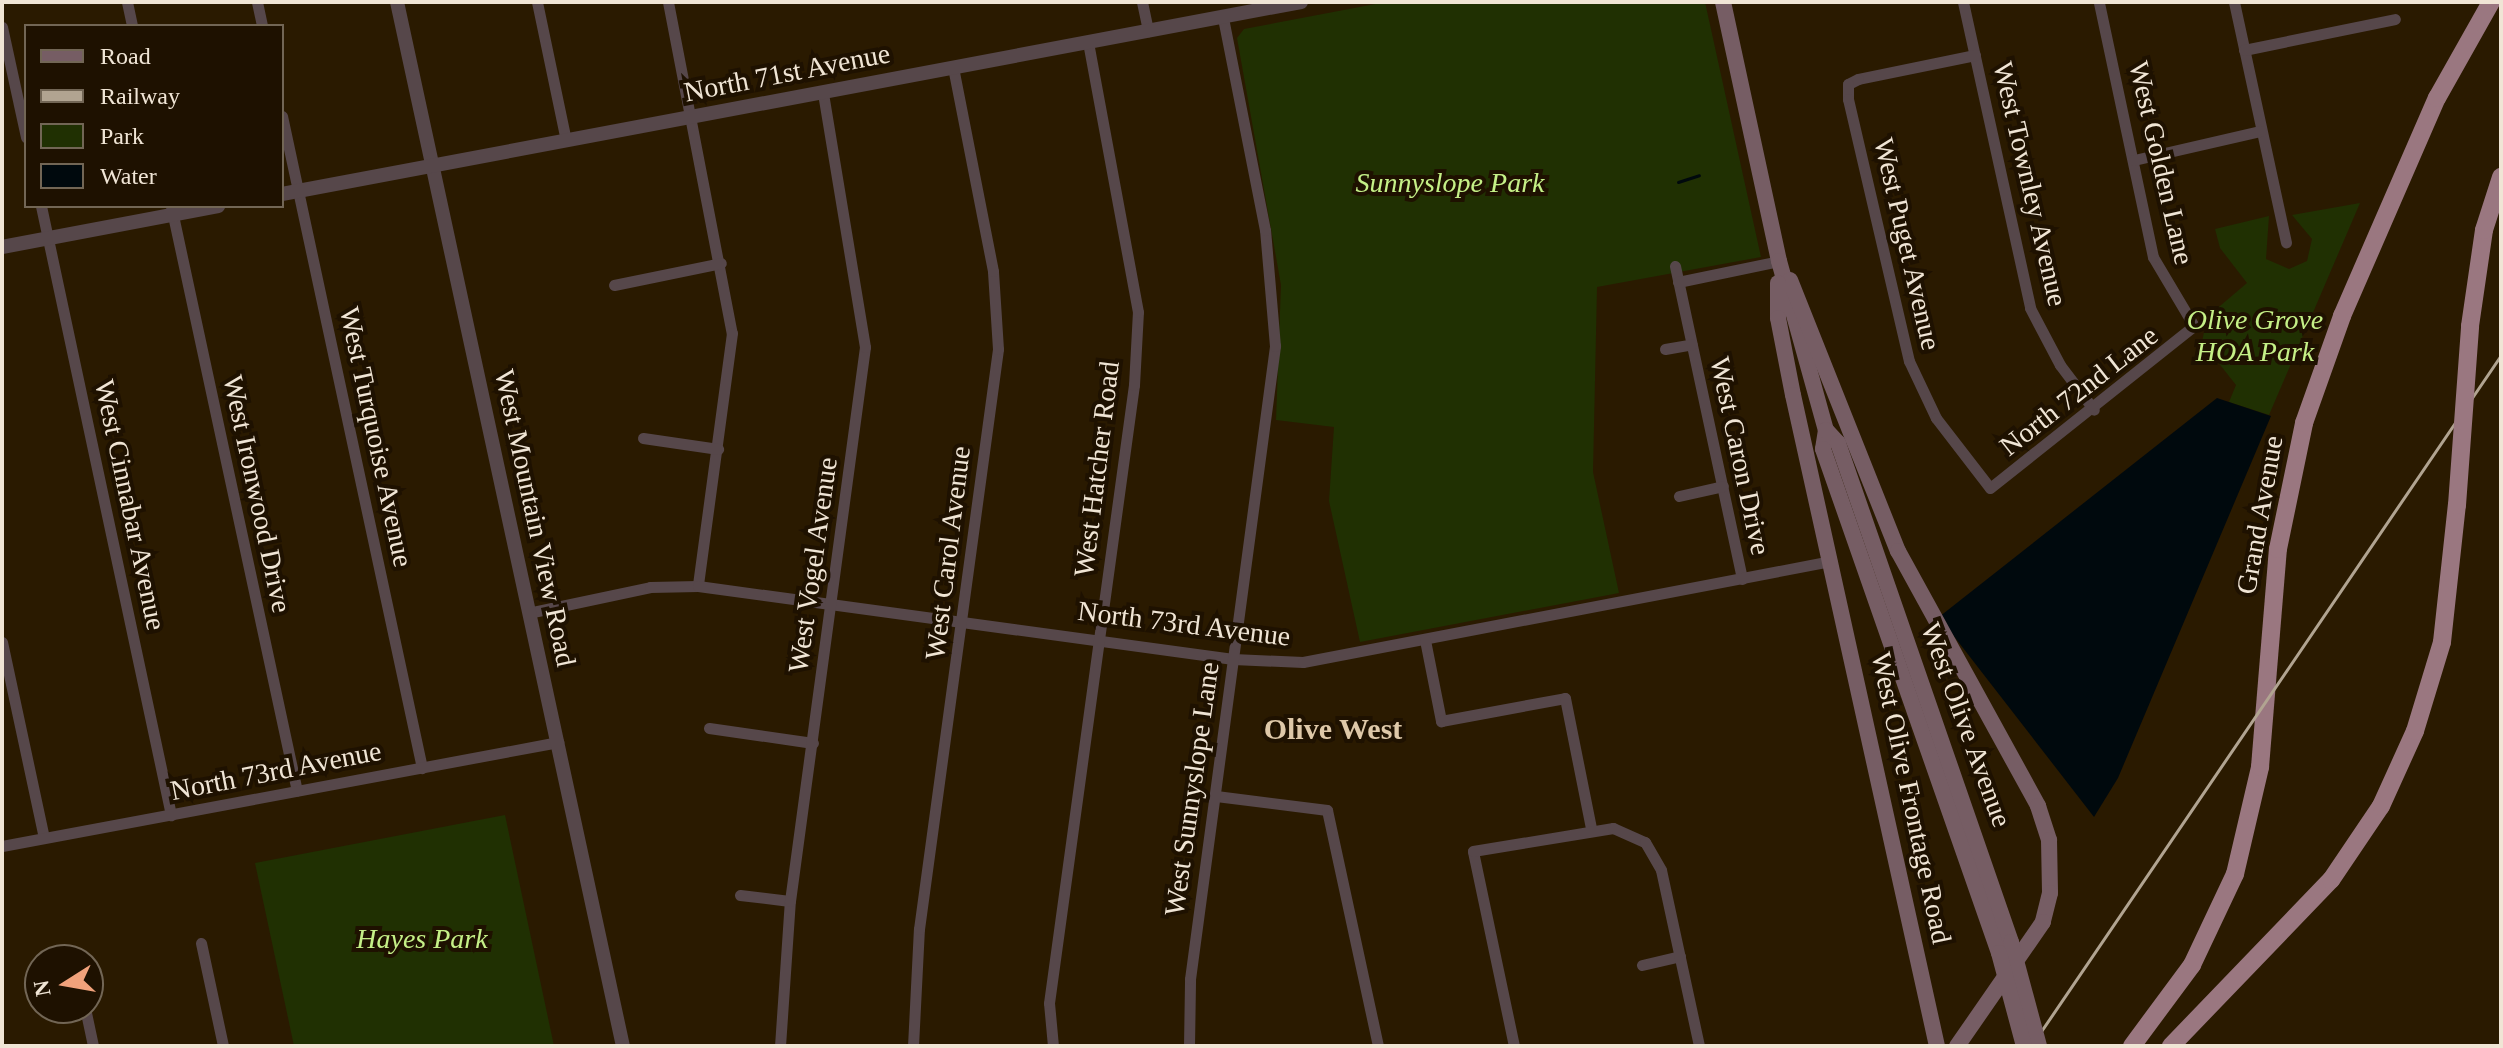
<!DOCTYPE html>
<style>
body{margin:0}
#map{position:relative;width:2503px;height:1048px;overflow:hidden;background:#2a1a00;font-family:"Times New Roman",serif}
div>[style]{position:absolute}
.green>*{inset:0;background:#203002}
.water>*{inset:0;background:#00090d}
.stream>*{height:3px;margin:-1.5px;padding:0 1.5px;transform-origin:1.5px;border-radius:1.5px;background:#00090d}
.minor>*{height:11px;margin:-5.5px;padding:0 5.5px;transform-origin:5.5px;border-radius:5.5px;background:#56474a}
.tertiary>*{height:14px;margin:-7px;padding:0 7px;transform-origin:7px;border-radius:7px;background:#56474a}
.secondary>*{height:16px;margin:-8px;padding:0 8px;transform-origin:8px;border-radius:8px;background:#765d64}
.trunk>*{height:18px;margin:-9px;padding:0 9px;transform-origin:9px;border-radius:9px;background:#9a7780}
.rail>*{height:3px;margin:-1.5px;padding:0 1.5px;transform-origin:1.5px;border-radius:1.5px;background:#b1a491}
.secondary-bridge>*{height:16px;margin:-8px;padding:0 8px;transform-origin:8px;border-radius:8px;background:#765d64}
.trunk-bridge>*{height:18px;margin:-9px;padding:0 9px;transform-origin:9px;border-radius:9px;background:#9a7780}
span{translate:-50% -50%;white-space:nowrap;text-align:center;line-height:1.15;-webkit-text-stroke:8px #1e1100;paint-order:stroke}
.street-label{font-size:28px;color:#f0e5d5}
.park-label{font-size:28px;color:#c5f087;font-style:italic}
.neighbourhood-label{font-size:30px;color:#dec8a8;font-weight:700}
.frame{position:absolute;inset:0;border:4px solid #f0e5d5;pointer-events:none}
.legend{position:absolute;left:24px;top:24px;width:260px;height:184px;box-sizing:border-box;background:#1e1100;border:2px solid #726655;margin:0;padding:10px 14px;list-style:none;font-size:24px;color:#f0e5d5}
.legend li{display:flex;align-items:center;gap:16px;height:40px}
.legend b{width:40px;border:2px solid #726655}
.north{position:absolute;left:24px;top:944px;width:80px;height:80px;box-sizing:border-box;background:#1e1100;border:2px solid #726655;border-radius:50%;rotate:259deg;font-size:22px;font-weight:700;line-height:32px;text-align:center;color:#f0e5d5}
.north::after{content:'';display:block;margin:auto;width:28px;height:36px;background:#f1a27b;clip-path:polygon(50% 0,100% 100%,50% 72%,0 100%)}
</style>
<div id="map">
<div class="green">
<i style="clip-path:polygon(1386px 2px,1705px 2px,1761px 257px,1597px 287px,1593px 472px,1619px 593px,1360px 642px,1329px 501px,1334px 427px,1276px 420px,1281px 285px,1237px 38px,1244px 29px)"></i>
<i style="clip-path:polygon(2360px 203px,2269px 415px,2229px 402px,2236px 385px,2202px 342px,2207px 317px,2247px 283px,2220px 248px,2215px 229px,2269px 216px,2266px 259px,2289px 269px,2307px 261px,2312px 239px,2292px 215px)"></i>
<i style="clip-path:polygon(505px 815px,554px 1046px,294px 1046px,255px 863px)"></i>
</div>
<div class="water">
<i style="clip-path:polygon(2217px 398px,2271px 416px,2118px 778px,2094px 817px,1939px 617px)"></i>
</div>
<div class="stream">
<i style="left:1678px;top:182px;width:22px;rotate:-18deg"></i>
<i style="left:1883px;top:722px;width:11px;rotate:-15deg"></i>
</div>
<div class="minor">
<i style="left:127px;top:2px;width:25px;rotate:78deg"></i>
<i style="left:257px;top:2px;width:25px;rotate:78deg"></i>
<i style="left:537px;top:2px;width:142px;rotate:78.2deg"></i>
<i style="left:668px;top:2px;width:337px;rotate:79.1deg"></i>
<i style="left:732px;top:333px;width:255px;rotate:97.7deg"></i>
<i style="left:1142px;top:2px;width:30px;rotate:78deg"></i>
<i style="left:1963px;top:2px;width:313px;rotate:77.6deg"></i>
<i style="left:2030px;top:308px;width:64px;rotate:62.2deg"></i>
<i style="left:2060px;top:365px;width:56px;rotate:52.9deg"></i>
<i style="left:2234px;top:2px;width:246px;rotate:77.8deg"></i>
<i style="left:2px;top:27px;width:113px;rotate:77.7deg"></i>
<i style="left:2244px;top:50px;width:154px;rotate:-11.6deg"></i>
<i style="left:1975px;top:55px;width:119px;rotate:168.4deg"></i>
<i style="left:1858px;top:79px;width:11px;rotate:153deg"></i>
<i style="left:1848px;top:84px;width:15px;rotate:90deg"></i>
<i style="left:1848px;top:99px;width:269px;rotate:76.9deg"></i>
<i style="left:1909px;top:361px;width:63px;rotate:64.7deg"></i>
<i style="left:1936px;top:418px;width:88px;rotate:52.4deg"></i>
<i style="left:1990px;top:488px;width:260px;rotate:-38.5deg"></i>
<i style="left:2194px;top:326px;width:80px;rotate:-120.7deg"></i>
<i style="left:2153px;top:257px;width:261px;rotate:-102deg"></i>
<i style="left:282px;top:116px;width:667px;rotate:77.88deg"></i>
<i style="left:2134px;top:160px;width:130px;rotate:-12.9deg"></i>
<i style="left:41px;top:206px;width:623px;rotate:77.95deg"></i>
<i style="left:171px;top:206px;width:598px;rotate:77.85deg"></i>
<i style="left:1675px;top:266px;width:320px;rotate:77.9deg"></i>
<i style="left:1678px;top:282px;width:103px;rotate:-11.7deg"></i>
<i style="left:614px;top:285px;width:109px;rotate:-11.6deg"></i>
<i style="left:1665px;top:349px;width:27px;rotate:-10deg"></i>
<i style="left:643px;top:438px;width:76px;rotate:8.3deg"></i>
<i style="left:1679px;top:496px;width:45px;rotate:-12.8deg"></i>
<i style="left:528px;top:613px;width:125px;rotate:-12deg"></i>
<i style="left:650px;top:587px;width:48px;rotate:-1.2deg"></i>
<i style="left:698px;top:586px;width:540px;rotate:7.77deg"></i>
<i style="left:1233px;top:659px;width:70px;rotate:2.5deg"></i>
<i style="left:1303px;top:662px;width:538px;rotate:-10.83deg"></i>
<i style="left:1425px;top:640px;width:83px;rotate:78.8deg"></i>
<i style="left:1441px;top:721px;width:126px;rotate:-10.5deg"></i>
<i style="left:1565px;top:698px;width:133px;rotate:78.7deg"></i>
<i style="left:2px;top:642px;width:200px;rotate:77.9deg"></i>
<i style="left:709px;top:728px;width:105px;rotate:8.2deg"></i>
<i style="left:1216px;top:796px;width:112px;rotate:7.2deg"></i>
<i style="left:1327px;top:810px;width:241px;rotate:77.8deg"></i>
<i style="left:2px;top:846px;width:566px;rotate:-10.59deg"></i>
<i style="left:740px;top:895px;width:50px;rotate:6.8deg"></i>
<i style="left:201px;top:943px;width:105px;rotate:77.9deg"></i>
<i style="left:1642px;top:965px;width:39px;rotate:-13deg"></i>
<i style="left:85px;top:1008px;width:39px;rotate:78deg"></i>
<i style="left:780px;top:1046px;width:145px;rotate:-86.1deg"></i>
<i style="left:790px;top:901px;width:559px;rotate:-82.29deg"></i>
<i style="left:865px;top:347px;width:258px;rotate:-99.4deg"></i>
<i style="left:913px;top:1046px;width:117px;rotate:-87.1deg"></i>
<i style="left:919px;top:929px;width:585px;rotate:-82.24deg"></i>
<i style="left:998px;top:349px;width:78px;rotate:-93.7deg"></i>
<i style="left:993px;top:271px;width:207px;rotate:-101.1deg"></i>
<i style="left:1053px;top:1046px;width:43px;rotate:-95.3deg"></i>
<i style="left:1049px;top:1003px;width:624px;rotate:-82.17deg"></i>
<i style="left:1134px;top:385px;width:73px;rotate:-86.9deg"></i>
<i style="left:1138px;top:312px;width:274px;rotate:-100.5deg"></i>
<i style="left:1189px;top:1046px;width:67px;rotate:-89.1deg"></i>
<i style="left:1190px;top:979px;width:639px;rotate:-82.35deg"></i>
<i style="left:1275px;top:346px;width:116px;rotate:-94.9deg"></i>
<i style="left:1265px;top:230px;width:217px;rotate:-101.2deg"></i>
<i style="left:1514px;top:1046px;width:199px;rotate:-101.9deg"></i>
<i style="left:1473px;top:851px;width:142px;rotate:-9.3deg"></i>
<i style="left:1613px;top:828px;width:35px;rotate:24deg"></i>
<i style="left:1645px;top:842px;width:32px;rotate:60deg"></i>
<i style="left:1661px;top:870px;width:180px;rotate:77.8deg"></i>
</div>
<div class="tertiary">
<i style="left:397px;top:2px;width:1068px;rotate:77.79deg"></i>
<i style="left:282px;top:194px;width:1037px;rotate:-10.67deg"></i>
<i style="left:2px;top:247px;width:220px;rotate:-10.7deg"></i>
</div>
<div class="secondary">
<i style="left:1723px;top:2px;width:265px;rotate:77.8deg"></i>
<i style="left:1779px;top:261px;width:175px;rotate:74.5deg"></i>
<i style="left:1826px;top:430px;width:19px;rotate:99deg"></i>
<i style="left:1823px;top:449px;width:534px;rotate:70.75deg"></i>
<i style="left:1790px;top:280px;width:292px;rotate:68.3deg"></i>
<i style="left:1898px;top:551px;width:291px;rotate:61.2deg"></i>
<i style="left:2038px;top:806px;width:36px;rotate:72deg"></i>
<i style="left:2049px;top:840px;width:53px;rotate:88.9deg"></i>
<i style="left:2050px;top:893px;width:30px;rotate:104deg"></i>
<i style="left:2043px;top:922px;width:151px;rotate:124.7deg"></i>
<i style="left:1778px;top:283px;width:35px;rotate:90deg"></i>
<i style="left:1778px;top:318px;width:78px;rotate:79deg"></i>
<i style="left:1793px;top:395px;width:667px;rotate:77.53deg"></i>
<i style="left:1826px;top:430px;width:18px;rotate:47deg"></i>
<i style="left:1838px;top:443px;width:528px;rotate:70.88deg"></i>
</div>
<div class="trunk">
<i style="left:2470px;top:326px;width:97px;rotate:-81.7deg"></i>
<i style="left:2484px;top:230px;width:56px;rotate:-72.2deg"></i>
<i style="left:2132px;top:1046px;width:101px;rotate:-53.5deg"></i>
<i style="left:2192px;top:965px;width:101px;rotate:-64.7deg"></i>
<i style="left:2235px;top:874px;width:110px;rotate:-76.8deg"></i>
<i style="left:2260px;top:767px;width:219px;rotate:-85.3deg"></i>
<i style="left:2278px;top:549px;width:129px;rotate:-78.3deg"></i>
<i style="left:2304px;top:423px;width:114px;rotate:-70.4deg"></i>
<i style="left:2342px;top:316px;width:238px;rotate:-66.5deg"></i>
<i style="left:2437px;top:98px;width:110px;rotate:-60.6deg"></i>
<i style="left:2171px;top:1046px;width:231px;rotate:-46.1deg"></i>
<i style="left:2331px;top:880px;width:89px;rotate:-56deg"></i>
<i style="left:2381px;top:806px;width:82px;rotate:-65.6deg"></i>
<i style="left:2415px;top:731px;width:93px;rotate:-73.1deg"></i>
<i style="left:2442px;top:642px;width:138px;rotate:-83.8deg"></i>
</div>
<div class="rail">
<i style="left:2031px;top:1046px;width:836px;rotate:-55.78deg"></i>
</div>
<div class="secondary-bridge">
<i style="left:2011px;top:942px;width:108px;rotate:74.9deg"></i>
<i style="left:1999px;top:953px;width:96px;rotate:75deg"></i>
</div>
<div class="trunk-bridge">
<i style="left:2457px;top:505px;width:179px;rotate:-85.8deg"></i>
</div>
<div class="street-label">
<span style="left:787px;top:73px;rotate:-11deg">North 71st Avenue</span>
<span style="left:2161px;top:163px;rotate:77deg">West Golden Lane</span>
<span style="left:2030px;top:184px;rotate:77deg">West Townley Avenue</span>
<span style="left:1907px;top:244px;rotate:77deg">West Puget Avenue</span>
<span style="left:2079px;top:391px;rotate:-38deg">North 72nd Lane</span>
<span style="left:376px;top:437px;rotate:78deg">West Turquoise Avenue</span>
<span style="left:1740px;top:456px;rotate:78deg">West Caron Drive</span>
<span style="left:1097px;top:469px;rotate:-83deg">West Hatcher Road</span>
<span style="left:257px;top:494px;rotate:78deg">West Ironwood Drive</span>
<span style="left:130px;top:505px;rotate:78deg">West Cinnabar Avenue</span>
<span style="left:2260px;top:515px;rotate:-80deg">Grand Avenue</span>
<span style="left:535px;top:518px;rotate:78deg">West Mountain View Road</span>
<span style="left:948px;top:553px;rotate:-83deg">West Carol Avenue</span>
<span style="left:813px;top:565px;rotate:-82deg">West Vogel Avenue</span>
<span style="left:1184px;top:624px;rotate:7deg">North 73rd Avenue</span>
<span style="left:1966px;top:725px;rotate:70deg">West Olive Avenue</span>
<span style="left:276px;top:771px;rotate:-11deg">North 73rd Avenue</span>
<span style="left:1192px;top:789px;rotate:-82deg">West Sunnyslope Lane</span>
<span style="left:1911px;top:798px;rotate:78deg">West Olive Frontage Road</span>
</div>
<div class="park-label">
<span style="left:1450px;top:183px">Sunnyslope Park</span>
<span style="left:2255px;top:336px">Olive Grove<br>HOA Park</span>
<span style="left:422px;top:939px">Hayes Park</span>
</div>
<div class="neighbourhood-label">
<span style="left:1333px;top:729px">Olive West</span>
</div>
<div class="frame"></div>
<ul class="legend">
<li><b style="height:10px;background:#765d64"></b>Road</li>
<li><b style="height:10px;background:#b1a491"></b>Railway</li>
<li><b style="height:22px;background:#203002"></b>Park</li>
<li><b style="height:22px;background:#00090d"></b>Water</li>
</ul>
<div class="north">N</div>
</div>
